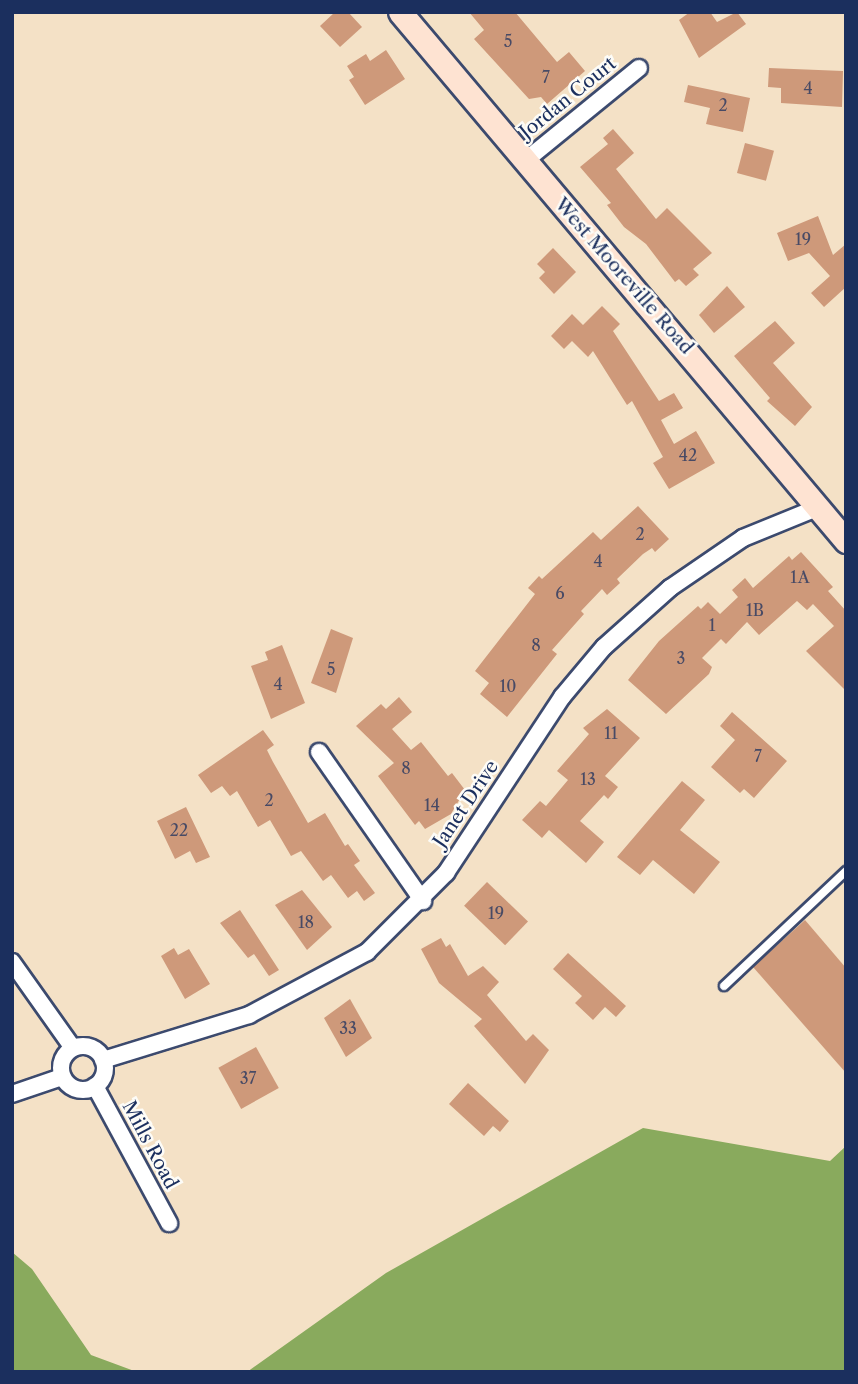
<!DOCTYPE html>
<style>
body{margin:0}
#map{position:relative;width:858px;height:1384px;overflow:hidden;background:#f4e1c6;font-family:"Libre Caslon Text",serif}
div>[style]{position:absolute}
.forest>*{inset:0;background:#89aa5d}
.building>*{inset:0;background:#ce997a;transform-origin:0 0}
.roads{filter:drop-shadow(2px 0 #3c4a6e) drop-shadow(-2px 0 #3c4a6e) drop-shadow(0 2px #3c4a6e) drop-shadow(0 -2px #3c4a6e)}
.service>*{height:8px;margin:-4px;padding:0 4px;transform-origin:4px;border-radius:4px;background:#fff}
.minor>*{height:16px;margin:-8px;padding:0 8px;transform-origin:8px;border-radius:8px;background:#fff}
.minor>.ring{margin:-8px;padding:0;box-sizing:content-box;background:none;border:16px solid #fff;border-radius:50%}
.secondary>*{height:23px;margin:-11.5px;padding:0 11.5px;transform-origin:11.5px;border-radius:11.5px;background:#fee3d2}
span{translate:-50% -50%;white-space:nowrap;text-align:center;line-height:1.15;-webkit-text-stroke:5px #fdfcf7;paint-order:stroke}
.number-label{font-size:16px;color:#484a65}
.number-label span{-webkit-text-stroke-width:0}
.street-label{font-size:19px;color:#1b2f5e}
.frame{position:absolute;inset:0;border:14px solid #1b2f5e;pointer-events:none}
</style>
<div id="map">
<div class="forest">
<i style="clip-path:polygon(643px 1128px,830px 1161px,846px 1146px,846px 1372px,247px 1372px,386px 1273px)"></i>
<i style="clip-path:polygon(12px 1252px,32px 1269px,91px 1355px,137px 1372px,12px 1372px)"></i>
</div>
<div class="building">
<i style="clip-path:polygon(335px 12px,348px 12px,362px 27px,340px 47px,320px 26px)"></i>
<i style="clip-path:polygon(469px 12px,515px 12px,557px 62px,569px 52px,585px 71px,547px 104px,541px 97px,529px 99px,474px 39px,484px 30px)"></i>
<i style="clip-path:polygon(690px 12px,710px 12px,717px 22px,737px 12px,746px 24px,699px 58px,679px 20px)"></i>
<i style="clip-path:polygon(386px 50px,405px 79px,365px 105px,349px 80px,354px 77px,347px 66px,366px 54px,370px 61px)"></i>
<i style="clip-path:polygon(769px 68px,843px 71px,842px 107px,781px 103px,781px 88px,768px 87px)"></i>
<i style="clip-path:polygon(688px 85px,750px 98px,743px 132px,706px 124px,710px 108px,684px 102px)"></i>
<i style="clip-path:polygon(613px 129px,634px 153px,616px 169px,656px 219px,667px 208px,712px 253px,693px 269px,699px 275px,686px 286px,679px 279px,675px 282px,646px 244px,624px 227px,607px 205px,611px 203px,580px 167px,608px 144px,603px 138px)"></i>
<i style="left:745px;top:143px;width:30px;height:31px;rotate:15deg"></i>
<i style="clip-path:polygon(818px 216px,833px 255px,846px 244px,846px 287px,824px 307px,811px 293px,830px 276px,809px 253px,788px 261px,777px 233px)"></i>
<i style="clip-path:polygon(553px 248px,576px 272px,554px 294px,539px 278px,545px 272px,537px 264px)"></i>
<i style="clip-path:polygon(727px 286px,745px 307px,714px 333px,699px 315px)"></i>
<i style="clip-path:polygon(602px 306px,620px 324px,613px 331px,659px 401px,674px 393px,683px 408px,661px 420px,674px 444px,696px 431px,715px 463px,669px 489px,653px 463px,663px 457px,632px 401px,627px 405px,593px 351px,588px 357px,572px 341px,564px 349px,551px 336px,572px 314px,583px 325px)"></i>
<i style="clip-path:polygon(775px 321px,795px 343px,773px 363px,812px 407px,795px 426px,767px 401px,770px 398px,734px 356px)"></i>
<i style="clip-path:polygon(638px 506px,669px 539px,655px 552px,652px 548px,643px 554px,617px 579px,620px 583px,607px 595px,602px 589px,581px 611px,584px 614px,552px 650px,557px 654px,507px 717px,480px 694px,489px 683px,475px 671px,535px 594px,528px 588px,539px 576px,542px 579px,593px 532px,601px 540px)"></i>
<i style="clip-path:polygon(801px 552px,833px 587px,828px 591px,846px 611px,846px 691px,806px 651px,834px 626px,813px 604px,807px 610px,797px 601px,759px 635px,747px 622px,726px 644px,721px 639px,702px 658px,712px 667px,709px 674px,666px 714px,628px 680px,659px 641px,698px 606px,701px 609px,708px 602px,720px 614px,738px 597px,732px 590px,745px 578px,753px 588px,789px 556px,792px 560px)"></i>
<i style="clip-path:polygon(331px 629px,353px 638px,336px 693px,311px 683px)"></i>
<i style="clip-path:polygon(282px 645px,305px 703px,271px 719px,251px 666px,268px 660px,265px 652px)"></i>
<i style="clip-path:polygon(399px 697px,412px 712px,392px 729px,411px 750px,421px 742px,448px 776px,452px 773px,465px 790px,451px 814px,425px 829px,419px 821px,415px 825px,378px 776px,394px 763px,356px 726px,381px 704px,386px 709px)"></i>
<i style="clip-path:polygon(607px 709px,640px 738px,605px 776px,618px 787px,608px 799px,604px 795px,580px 821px,604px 842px,586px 863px,549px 830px,542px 838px,522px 820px,540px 801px,546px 806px,568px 780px,557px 771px,589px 734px,583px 728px)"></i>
<i style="clip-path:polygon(732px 712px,787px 761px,754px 798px,744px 789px,740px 793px,711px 767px,735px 740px,720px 726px)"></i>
<i style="clip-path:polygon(263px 730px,274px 745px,267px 750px,273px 762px,308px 823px,325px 813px,345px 846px,348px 844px,360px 861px,354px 865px,375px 893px,364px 901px,357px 891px,348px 898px,331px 875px,323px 881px,301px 851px,291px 856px,270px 820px,258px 827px,237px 791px,230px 796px,222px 786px,211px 793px,198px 775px)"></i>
<i style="clip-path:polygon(682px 781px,705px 800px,680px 830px,720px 862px,694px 894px,653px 860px,640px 875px,617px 857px)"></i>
<i style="clip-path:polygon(186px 807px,210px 857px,196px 863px,190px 851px,175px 859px,157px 821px)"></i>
<i style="left:487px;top:882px;width:57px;height:33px;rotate:44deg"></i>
<i style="clip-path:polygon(302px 890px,332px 927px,307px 950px,275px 905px)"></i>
<i style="clip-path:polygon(240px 910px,279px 970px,269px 976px,254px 954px,248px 958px,220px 923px)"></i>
<i style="clip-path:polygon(805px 920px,846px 968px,846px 1073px,753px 967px)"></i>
<i style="clip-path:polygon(441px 938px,446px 947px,450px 944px,468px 976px,483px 966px,499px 982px,487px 995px,526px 1041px,533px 1034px,549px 1050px,525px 1084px,474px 1026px,482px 1019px,439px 983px,421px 949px)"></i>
<i style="clip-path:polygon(174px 948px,178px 955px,189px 949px,210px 984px,185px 999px,161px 956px)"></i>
<i style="clip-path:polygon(568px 953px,626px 1006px,616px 1017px,605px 1007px,593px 1020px,575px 1003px,582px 996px,553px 969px)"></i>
<i style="clip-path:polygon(350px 999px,372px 1038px,346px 1057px,324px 1018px)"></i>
<i style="left:256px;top:1047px;width:47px;height:43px;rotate:61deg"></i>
<i style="clip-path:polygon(468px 1083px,509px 1121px,500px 1132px,493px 1126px,484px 1136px,449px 1104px)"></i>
</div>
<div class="roads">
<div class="service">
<i style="left:724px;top:986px;width:168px;rotate:-43.3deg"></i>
</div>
<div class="minor">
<i style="left:525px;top:161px;width:147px;rotate:-39.2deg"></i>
<i style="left:319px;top:752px;width:182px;rotate:55.1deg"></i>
<i style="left:12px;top:962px;width:105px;rotate:54.7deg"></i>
<i class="ring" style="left:61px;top:1046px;width:28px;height:28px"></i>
<i style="left:103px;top:1060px;width:153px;rotate:-17.1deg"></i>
<i style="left:249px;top:1015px;width:134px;rotate:-28.1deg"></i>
<i style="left:367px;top:952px;width:112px;rotate:-45deg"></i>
<i style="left:446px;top:873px;width:211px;rotate:-56.6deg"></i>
<i style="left:562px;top:697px;width:65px;rotate:-50deg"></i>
<i style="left:604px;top:647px;width:89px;rotate:-41.8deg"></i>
<i style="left:670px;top:588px;width:88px;rotate:-34.4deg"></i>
<i style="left:743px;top:538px;width:82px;rotate:-22.2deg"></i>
<i style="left:95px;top:1086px;width:156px;rotate:61.6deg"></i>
<i style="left:12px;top:1094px;width:53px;rotate:-18.8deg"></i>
</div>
<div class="secondary">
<i style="left:400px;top:12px;width:692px;rotate:49.87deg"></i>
</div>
</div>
<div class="number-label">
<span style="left:508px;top:41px">5</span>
<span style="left:546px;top:77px">7</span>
<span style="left:808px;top:88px">4</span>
<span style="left:723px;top:105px">2</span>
<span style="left:803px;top:239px">19</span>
<span style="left:688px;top:455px">42</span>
<span style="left:640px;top:534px">2</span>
<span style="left:598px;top:561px">4</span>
<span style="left:800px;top:577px">1A</span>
<span style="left:560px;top:593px">6</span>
<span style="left:755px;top:610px">1B</span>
<span style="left:712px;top:625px">1</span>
<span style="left:536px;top:645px">8</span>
<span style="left:681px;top:658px">3</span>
<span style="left:331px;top:669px">5</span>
<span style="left:278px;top:684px">4</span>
<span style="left:508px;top:686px">10</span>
<span style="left:611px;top:733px">11</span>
<span style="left:758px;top:756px">7</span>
<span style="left:406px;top:768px">8</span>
<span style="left:588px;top:779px">13</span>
<span style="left:269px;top:800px">2</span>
<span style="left:432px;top:805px">14</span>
<span style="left:179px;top:830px">22</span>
<span style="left:496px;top:913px">19</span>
<span style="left:306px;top:922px">18</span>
<span style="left:348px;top:1028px">33</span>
<span style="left:248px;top:1078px">37</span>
</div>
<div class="street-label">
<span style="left:568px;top:98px;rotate:-39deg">Jordan Court</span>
<span style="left:624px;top:276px;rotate:49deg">West Mooreville Road</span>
<span style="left:466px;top:804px;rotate:-56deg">Janet Drive</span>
<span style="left:150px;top:1145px;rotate:62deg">Mills Road</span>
</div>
<div class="frame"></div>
</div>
